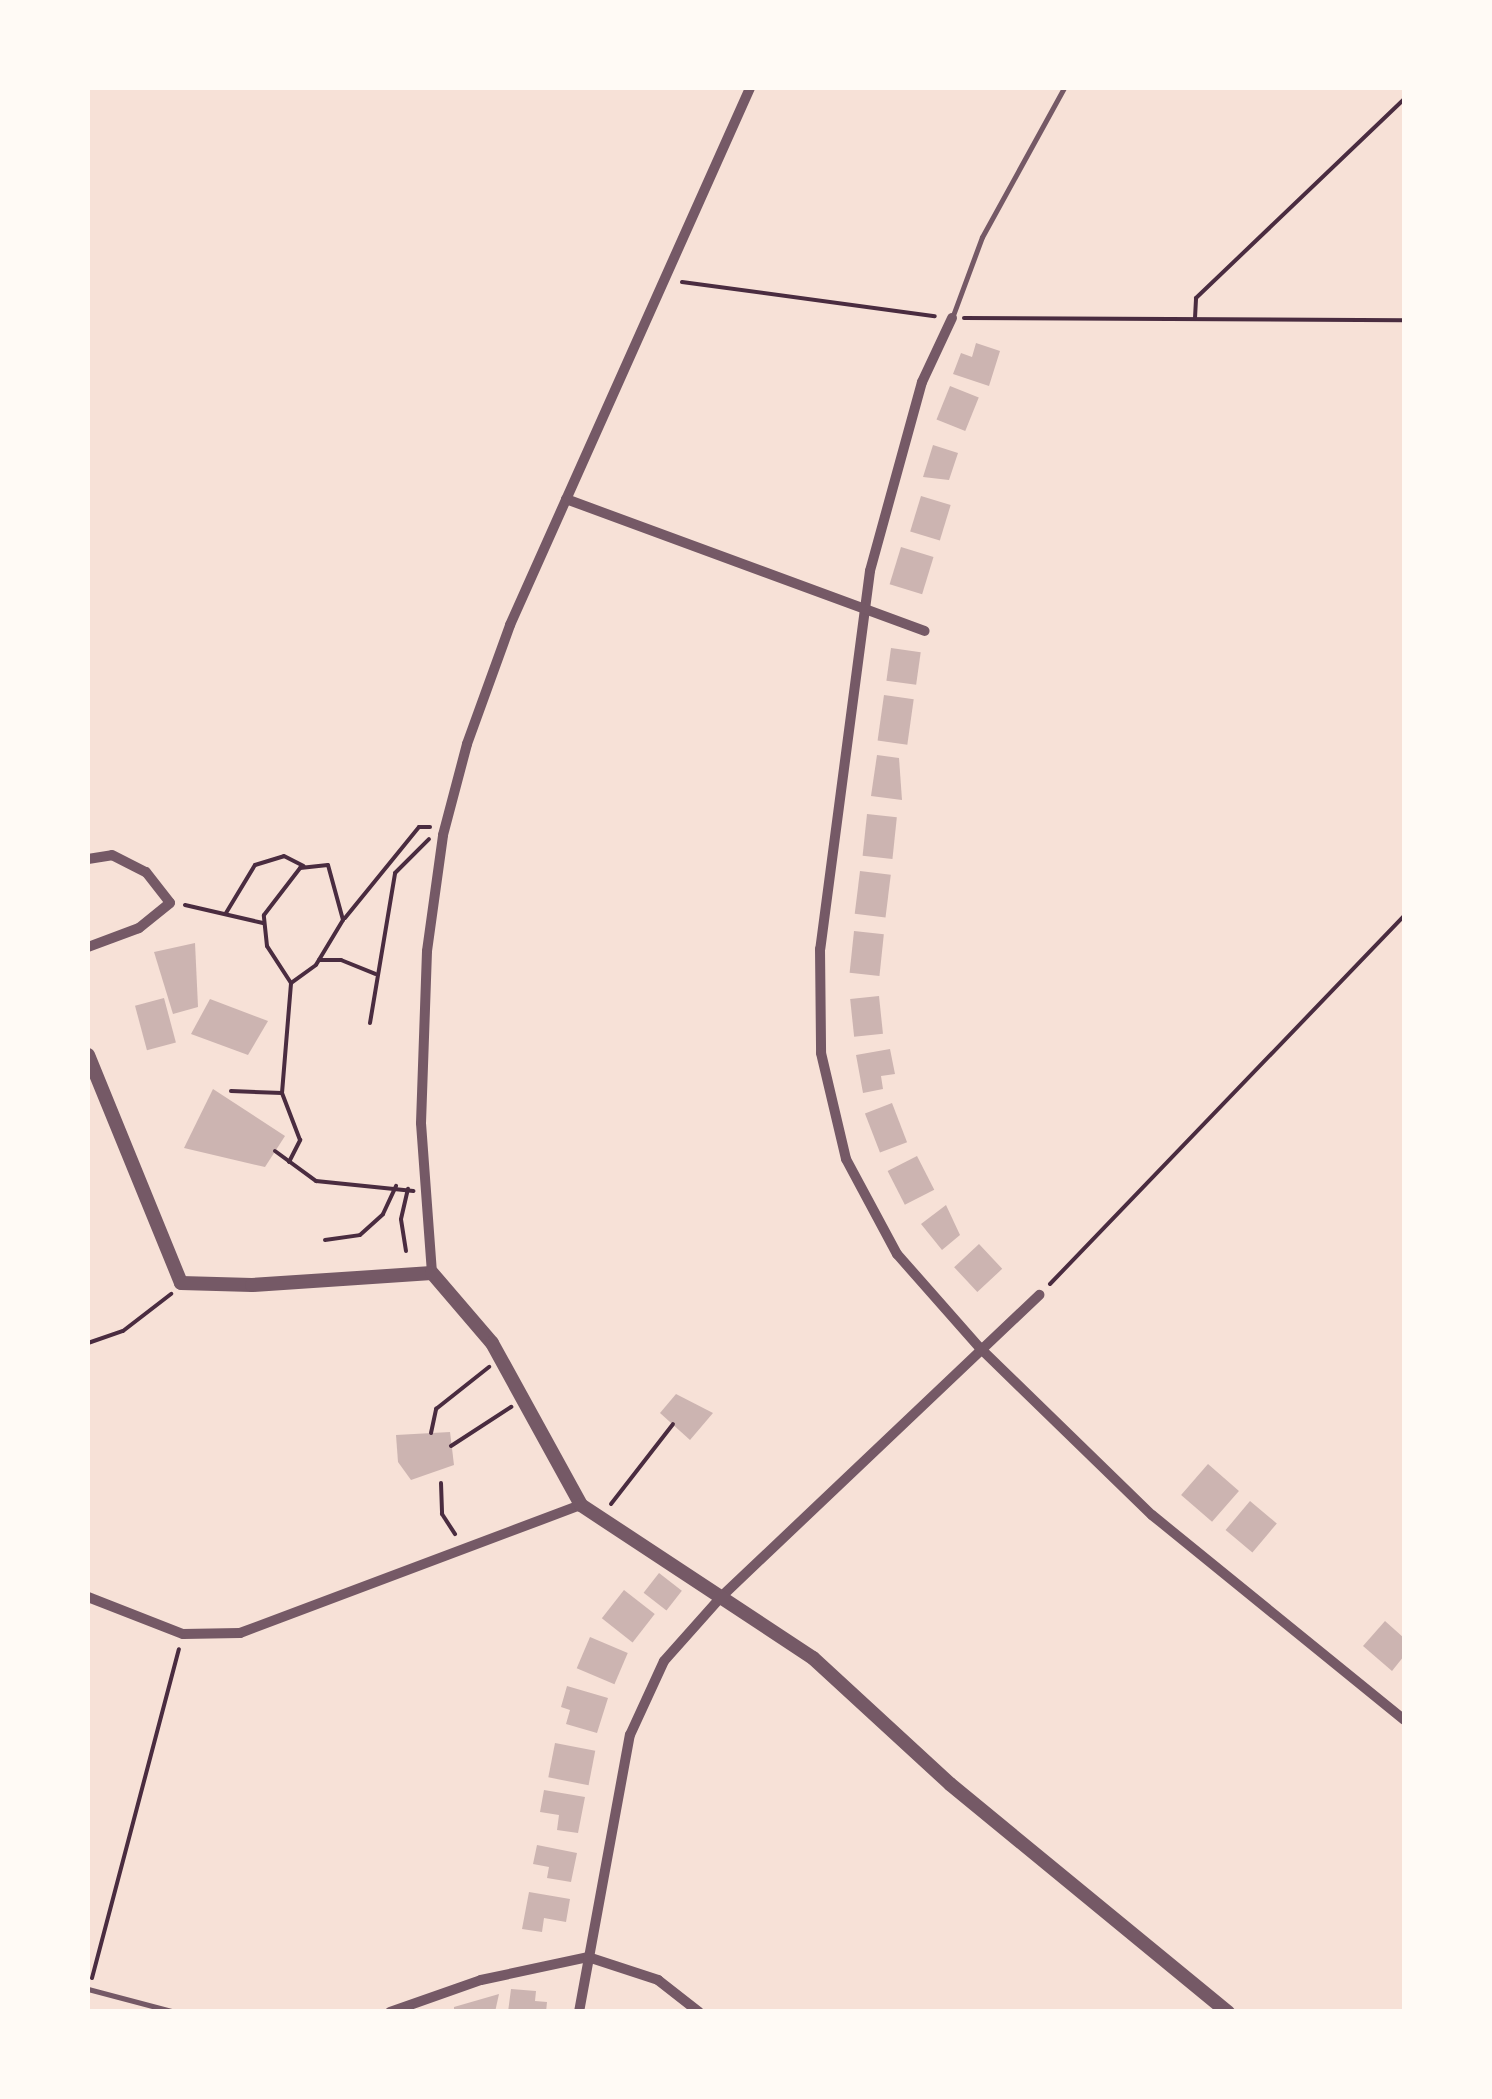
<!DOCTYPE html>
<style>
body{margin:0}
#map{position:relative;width:1492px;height:2099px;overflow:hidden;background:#f7e1d7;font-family:Lato,sans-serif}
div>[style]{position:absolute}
.building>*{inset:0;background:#ccb4b1;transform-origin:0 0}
.path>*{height:4px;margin:-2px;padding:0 2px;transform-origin:2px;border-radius:2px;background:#4a2c40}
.service>*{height:5px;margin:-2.5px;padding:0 2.5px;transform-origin:2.5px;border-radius:2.5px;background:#755966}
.minor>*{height:10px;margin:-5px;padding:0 5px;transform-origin:5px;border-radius:5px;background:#755966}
.tertiary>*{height:14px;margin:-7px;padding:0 7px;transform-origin:7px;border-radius:7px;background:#755966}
span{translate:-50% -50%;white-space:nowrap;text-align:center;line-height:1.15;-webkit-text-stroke:8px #fffaf5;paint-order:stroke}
.frame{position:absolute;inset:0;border:90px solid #fffaf5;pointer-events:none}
</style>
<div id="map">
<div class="building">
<i style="clip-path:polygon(976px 343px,1000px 351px,989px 386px,953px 374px,961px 353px,972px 357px)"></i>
<i style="left:950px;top:386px;width:31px;height:36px;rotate:22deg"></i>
<i style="clip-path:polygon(933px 445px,958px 453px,949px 480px,923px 477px)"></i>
<i style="left:921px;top:496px;width:31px;height:37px;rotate:17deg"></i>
<i style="left:901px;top:547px;width:34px;height:39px;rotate:17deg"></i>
<i style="left:891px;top:648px;width:30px;height:33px;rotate:8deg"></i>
<i style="left:884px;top:695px;width:30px;height:46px;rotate:8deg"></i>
<i style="clip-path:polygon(877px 755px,899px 758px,902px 800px,871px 796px)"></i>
<i style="left:867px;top:814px;width:30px;height:42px;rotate:6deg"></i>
<i style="left:860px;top:871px;width:31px;height:43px;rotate:7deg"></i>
<i style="left:854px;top:931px;width:30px;height:42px;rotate:6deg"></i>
<i style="clip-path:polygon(195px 943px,198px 1007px,173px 1014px,154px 952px)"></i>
<i style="left:879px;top:996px;width:38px;height:29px;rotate:84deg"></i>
<i style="left:164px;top:998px;width:46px;height:30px;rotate:75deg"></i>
<i style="clip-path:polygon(210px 999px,268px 1021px,248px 1055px,191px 1034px)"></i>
<i style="clip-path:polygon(890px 1049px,895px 1074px,881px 1076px,883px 1089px,863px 1093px,856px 1055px)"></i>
<i style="clip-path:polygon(213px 1089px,285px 1136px,265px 1167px,184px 1148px)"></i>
<i style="left:892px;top:1103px;width:42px;height:29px;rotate:69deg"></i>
<i style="left:917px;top:1156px;width:38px;height:33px;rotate:63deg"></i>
<i style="clip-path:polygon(946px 1205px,960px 1235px,942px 1250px,921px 1224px)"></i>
<i style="left:979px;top:1244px;width:34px;height:34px;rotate:47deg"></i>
<i style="clip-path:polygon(676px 1394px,713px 1413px,690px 1440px,660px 1413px)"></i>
<i style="clip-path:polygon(450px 1432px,454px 1465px,411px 1480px,398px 1462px,396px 1435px)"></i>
<i style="left:1208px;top:1464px;width:41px;height:41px;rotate:41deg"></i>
<i style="left:1250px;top:1501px;width:35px;height:38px;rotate:40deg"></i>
<i style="left:659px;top:1573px;width:29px;height:25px;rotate:38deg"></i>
<i style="left:624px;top:1590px;width:39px;height:36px;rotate:38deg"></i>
<i style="clip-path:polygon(1385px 1621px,1404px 1638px,1404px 1656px,1392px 1671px,1363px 1646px)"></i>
<i style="left:590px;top:1637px;width:41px;height:34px;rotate:23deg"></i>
<i style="clip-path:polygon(567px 1686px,608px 1698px,597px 1733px,566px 1724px,570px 1710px,561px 1707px)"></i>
<i style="left:555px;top:1743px;width:41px;height:35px;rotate:11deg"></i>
<i style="clip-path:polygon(544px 1790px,585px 1797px,578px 1833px,557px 1830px,559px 1815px,540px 1812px)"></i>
<i style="clip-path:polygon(537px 1845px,577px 1853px,571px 1882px,547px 1878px,549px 1867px,533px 1864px)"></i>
<i style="clip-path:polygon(529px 1892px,570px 1899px,566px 1922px,544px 1918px,542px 1932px,522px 1929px)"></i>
<i style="clip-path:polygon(511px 1989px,536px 1991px,535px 2001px,547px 2002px,546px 2012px,508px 2012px)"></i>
<i style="clip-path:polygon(499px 1994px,495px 2012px,454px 2012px,454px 2007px)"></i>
</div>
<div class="path">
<i style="left:682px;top:282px;width:255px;rotate:7.7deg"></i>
<i style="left:964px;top:318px;width:440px;rotate:0.3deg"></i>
<i style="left:1195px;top:318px;width:20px;rotate:-87deg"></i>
<i style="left:1196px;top:298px;width:288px;rotate:-43.7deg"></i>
<i style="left:185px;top:905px;width:80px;rotate:13deg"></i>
<i style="left:226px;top:913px;width:56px;rotate:-58.9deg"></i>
<i style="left:255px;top:865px;width:30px;rotate:-17deg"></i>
<i style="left:284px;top:856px;width:22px;rotate:27deg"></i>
<i style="left:345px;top:918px;width:117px;rotate:-50.9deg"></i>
<i style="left:419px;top:827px;width:11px"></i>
<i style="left:319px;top:960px;width:22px"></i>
<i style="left:341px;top:960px;width:37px;rotate:22deg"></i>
<i style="left:370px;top:1023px;width:152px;rotate:-80.5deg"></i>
<i style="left:395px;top:873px;width:48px;rotate:-45deg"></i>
<i style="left:231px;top:1091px;width:51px;rotate:2.2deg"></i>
<i style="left:275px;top:1151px;width:51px;rotate:36.2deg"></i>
<i style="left:316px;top:1181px;width:98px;rotate:5.9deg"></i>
<i style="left:289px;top:1162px;width:25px;rotate:-63deg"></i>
<i style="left:300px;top:1140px;width:50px;rotate:-111deg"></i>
<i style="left:282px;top:1093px;width:110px;rotate:-85.3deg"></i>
<i style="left:291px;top:983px;width:44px;rotate:-123deg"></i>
<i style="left:267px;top:946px;width:31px;rotate:-96deg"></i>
<i style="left:264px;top:915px;width:59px;rotate:-52.5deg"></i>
<i style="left:300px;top:868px;width:28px;rotate:-6deg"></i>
<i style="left:328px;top:865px;width:57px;rotate:74.7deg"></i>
<i style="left:343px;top:920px;width:52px;rotate:121deg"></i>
<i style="left:316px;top:965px;width:31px;rotate:144deg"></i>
<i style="left:325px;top:1240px;width:35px;rotate:-8deg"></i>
<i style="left:360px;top:1235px;width:31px;rotate:-42deg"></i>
<i style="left:383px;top:1214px;width:31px;rotate:-65deg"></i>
<i style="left:406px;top:1251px;width:32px;rotate:-99deg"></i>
<i style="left:401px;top:1219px;width:31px;rotate:-77deg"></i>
<i style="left:1050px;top:1284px;width:511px;rotate:-46.11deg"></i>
<i style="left:88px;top:1343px;width:37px;rotate:-19deg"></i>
<i style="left:123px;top:1331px;width:61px;rotate:-37.6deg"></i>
<i style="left:431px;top:1433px;width:25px;rotate:-78deg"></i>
<i style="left:436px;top:1409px;width:68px;rotate:-38.4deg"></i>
<i style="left:451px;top:1446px;width:72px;rotate:-33deg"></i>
<i style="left:441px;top:1483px;width:31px;rotate:88deg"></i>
<i style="left:442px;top:1514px;width:24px;rotate:57deg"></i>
<i style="left:611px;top:1504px;width:101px;rotate:-52.2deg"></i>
<i style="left:92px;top:1978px;width:340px;rotate:-75.2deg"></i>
</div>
<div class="service">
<i style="left:952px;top:318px;width:86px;rotate:-69.7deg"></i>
<i style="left:982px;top:237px;width:170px;rotate:-61.2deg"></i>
<i style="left:88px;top:1989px;width:90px;rotate:14.8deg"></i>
</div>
<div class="minor">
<i style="left:952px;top:318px;width:71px;rotate:115.1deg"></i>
<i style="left:922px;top:382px;width:196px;rotate:105.4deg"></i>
<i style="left:870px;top:571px;width:381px;rotate:97.5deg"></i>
<i style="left:820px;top:949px;width:104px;rotate:89.4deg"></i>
<i style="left:821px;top:1053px;width:109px;rotate:76.7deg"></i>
<i style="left:846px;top:1159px;width:108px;rotate:61.8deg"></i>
<i style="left:897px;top:1254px;width:124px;rotate:48.6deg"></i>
<i style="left:979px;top:1347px;width:241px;rotate:44.2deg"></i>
<i style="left:1152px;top:1515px;width:325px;rotate:39.1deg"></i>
<i style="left:566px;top:499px;width:382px;rotate:20.2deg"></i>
<i style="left:88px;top:859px;width:24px;rotate:-9deg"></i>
<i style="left:112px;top:855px;width:38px;rotate:27deg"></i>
<i style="left:146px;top:872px;width:39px;rotate:52deg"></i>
<i style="left:170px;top:903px;width:40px;rotate:141deg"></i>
<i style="left:139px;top:928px;width:54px;rotate:159.6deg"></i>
<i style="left:432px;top:1273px;width:150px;rotate:-94.2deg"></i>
<i style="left:421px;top:1123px;width:172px;rotate:-88deg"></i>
<i style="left:427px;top:951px;width:117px;rotate:-82.1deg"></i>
<i style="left:443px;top:835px;width:94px;rotate:-75.2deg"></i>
<i style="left:467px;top:744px;width:127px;rotate:-70.1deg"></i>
<i style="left:510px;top:625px;width:588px;rotate:-65.92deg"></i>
<i style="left:88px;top:1597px;width:102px;rotate:21.3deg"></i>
<i style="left:183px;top:1634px;width:57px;rotate:-1deg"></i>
<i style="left:240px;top:1633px;width:364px;rotate:-20.6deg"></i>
<i style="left:390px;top:2012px;width:96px;rotate:-19.4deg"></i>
<i style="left:481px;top:1980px;width:109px;rotate:-12.1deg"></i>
<i style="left:588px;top:1957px;width:74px;rotate:18.2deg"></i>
<i style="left:658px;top:1980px;width:52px;rotate:38deg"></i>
<i style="left:579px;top:2012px;width:282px;rotate:-79.6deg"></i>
<i style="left:630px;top:1735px;width:81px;rotate:-65.3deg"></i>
<i style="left:664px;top:1661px;width:86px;rotate:-48.3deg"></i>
<i style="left:721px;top:1597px;width:439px;rotate:-43.5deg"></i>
</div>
<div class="tertiary">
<i style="left:88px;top:1055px;width:246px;rotate:67.8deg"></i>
<i style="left:181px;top:1283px;width:71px;rotate:1.6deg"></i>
<i style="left:252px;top:1285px;width:180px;rotate:-3.8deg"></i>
<i style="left:432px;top:1273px;width:92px;rotate:49.4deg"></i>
<i style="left:492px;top:1343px;width:185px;rotate:61.2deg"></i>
<i style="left:581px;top:1505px;width:278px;rotate:33.4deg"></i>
<i style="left:813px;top:1658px;width:186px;rotate:42.6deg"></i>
<i style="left:950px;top:1784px;width:360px;rotate:39.4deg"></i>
</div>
<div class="frame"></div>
</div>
